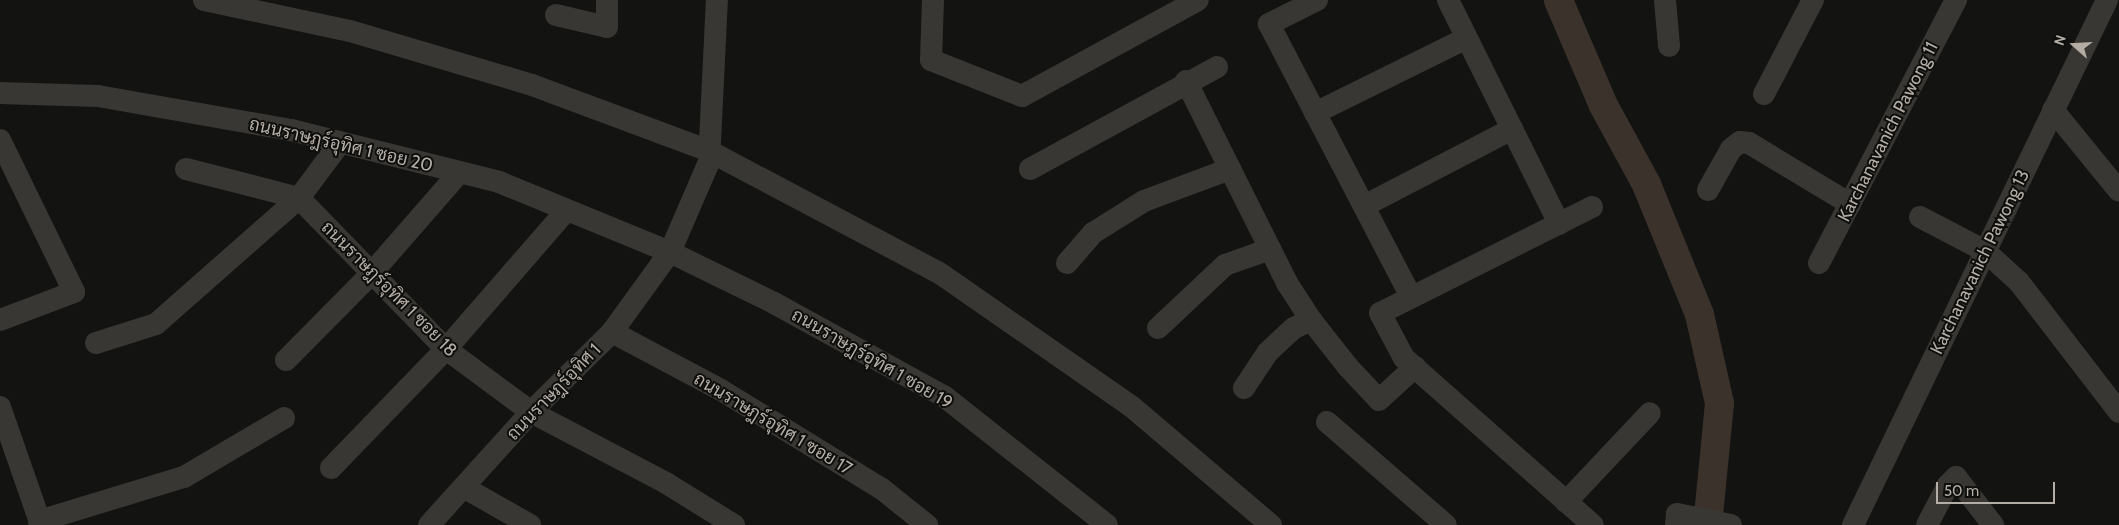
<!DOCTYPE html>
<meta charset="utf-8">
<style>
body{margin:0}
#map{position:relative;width:2119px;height:525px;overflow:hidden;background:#131312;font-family:Cabin,Sarabun,sans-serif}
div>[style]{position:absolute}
.river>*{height:29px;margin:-14.5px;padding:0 14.5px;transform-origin:14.5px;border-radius:14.5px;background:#3b322c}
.minor>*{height:22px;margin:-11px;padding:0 11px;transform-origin:11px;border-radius:11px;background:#383733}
span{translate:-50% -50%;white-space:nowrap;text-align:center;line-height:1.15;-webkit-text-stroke:4px #0e0e0d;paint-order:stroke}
.street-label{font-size:18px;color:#b3ada5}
.north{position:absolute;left:2049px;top:20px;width:50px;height:50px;-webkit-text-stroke:4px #0e0e0d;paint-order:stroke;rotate:289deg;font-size:14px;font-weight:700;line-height:20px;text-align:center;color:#b3ada5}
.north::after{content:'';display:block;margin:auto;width:18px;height:22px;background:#b3ada5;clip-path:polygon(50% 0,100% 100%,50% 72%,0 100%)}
.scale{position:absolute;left:1936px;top:482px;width:119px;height:22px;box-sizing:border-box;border:2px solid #b3ada5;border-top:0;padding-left:6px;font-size:15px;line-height:18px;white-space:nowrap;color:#b3ada5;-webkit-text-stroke:4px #0e0e0d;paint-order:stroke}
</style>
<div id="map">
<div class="river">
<i style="left:1558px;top:0;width:114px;rotate:66.8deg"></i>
<i style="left:1603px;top:105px;width:90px;rotate:61.4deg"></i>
<i style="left:1646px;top:184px;width:140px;rotate:67.8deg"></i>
<i style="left:1699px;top:314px;width:91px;rotate:77.3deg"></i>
<i style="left:1719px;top:403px;width:123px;rotate:95.6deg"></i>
</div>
<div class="minor">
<i style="left:204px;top:0;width:149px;rotate:12deg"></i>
<i style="left:350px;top:31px;width:190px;rotate:16.5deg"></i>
<i style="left:532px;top:85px;width:189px;rotate:20.4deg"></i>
<i style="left:709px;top:151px;width:259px;rotate:27.9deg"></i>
<i style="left:938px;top:272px;width:235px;rotate:34.8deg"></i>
<i style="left:1131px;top:406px;width:184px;rotate:40.4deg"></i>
<i style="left:933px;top:0;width:60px;rotate:91.9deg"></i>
<i style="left:931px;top:60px;width:98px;rotate:21.6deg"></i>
<i style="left:1022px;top:96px;width:200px;rotate:-28.6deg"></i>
<i style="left:1317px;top:0;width:54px;rotate:153.4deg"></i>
<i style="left:1269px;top:24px;width:308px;rotate:62.5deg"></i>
<i style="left:1448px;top:0;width:250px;rotate:63.6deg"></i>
<i style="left:1665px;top:0;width:46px;rotate:85deg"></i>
<i style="left:556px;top:15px;width:52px;rotate:13.2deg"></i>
<i style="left:607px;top:27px;width:27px;rotate:-90deg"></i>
<i style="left:1186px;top:81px;width:226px;rotate:63.4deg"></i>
<i style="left:1287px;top:283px;width:44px;rotate:57deg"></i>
<i style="left:1311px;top:320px;width:60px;rotate:51.8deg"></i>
<i style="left:1348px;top:367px;width:45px;rotate:46.8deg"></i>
<i style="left:1379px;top:400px;width:49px;rotate:-42.5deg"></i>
<i style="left:0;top:93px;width:98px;rotate:1.8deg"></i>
<i style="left:98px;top:96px;width:196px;rotate:10deg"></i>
<i style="left:291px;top:130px;width:214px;rotate:14deg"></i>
<i style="left:499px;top:182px;width:185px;rotate:22.3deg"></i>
<i style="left:670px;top:252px;width:116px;rotate:26.1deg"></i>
<i style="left:774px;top:303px;width:195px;rotate:28.8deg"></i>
<i style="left:945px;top:397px;width:206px;rotate:38.3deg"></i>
<i style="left:1764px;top:94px;width:106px;rotate:-62.5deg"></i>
<i style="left:2053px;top:110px;width:104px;rotate:50.8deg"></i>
<i style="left:1315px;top:113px;width:169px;rotate:-26.3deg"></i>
<i style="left:0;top:140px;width:169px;rotate:64deg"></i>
<i style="left:74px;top:292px;width:79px;rotate:159.3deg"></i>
<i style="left:186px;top:169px;width:117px;rotate:14.4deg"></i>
<i style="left:299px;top:198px;width:211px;rotate:45.8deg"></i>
<i style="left:446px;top:349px;width:106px;rotate:36.5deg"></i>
<i style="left:531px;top:412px;width:153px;rotate:27.7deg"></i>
<i style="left:666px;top:483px;width:80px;rotate:31.7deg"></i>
<i style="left:1030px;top:169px;width:213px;rotate:-28.6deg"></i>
<i style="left:1708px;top:190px;width:47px;rotate:-60.7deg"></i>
<i style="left:1731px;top:149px;width:11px;rotate:-38deg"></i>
<i style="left:1740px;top:142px;width:9px;rotate:6deg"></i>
<i style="left:1749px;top:143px;width:118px;rotate:31.1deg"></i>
<i style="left:1364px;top:206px;width:167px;rotate:-27.5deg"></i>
<i style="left:1592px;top:207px;width:237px;rotate:153.4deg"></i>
<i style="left:1380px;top:313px;width:51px;rotate:61.9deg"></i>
<i style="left:1404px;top:358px;width:252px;rotate:41.5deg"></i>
<i style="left:1920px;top:217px;width:73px;rotate:27.6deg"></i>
<i style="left:1985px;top:251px;width:46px;rotate:42.4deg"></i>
<i style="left:2019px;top:282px;width:164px;rotate:52.4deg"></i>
<i style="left:1067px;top:263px;width:40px;rotate:-49deg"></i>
<i style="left:1093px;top:233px;width:60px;rotate:-32.1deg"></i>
<i style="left:1144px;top:201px;width:92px;rotate:-20.4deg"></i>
<i style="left:1819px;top:263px;width:297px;rotate:-62.5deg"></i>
<i style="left:1158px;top:328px;width:92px;rotate:-43.2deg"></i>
<i style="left:1225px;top:265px;width:48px;rotate:-19.6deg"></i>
<i style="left:612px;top:332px;width:123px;rotate:28deg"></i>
<i style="left:721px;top:390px;width:189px;rotate:31.6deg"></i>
<i style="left:882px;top:489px;width:58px;rotate:38.7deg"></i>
<i style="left:96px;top:343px;width:63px;rotate:-17.6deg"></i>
<i style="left:156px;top:324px;width:191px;rotate:-41.4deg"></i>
<i style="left:299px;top:198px;width:69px;rotate:-53.3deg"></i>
<i style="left:286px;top:360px;width:120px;rotate:-45.3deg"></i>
<i style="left:370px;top:275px;width:135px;rotate:-48.9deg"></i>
<i style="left:1244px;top:388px;width:43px;rotate:-56.3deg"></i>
<i style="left:1268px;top:352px;width:35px;rotate:-43deg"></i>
<i style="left:1294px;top:328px;width:19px;rotate:-25deg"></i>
<i style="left:0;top:407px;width:125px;rotate:70.8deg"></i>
<i style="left:1327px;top:422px;width:157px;rotate:40.9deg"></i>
<i style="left:331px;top:468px;width:165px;rotate:-46deg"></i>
<i style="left:446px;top:349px;width:183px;rotate:-49deg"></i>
<i style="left:465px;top:488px;width:75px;rotate:29.6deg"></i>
<i style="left:1566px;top:502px;width:122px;rotate:-46.7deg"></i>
<i style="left:39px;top:521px;width:152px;rotate:-16.9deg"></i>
<i style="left:184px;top:477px;width:116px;rotate:-30.5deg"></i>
<i style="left:429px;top:525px;width:152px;rotate:-47.9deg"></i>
<i style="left:531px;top:412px;width:114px;rotate:-44.6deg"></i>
<i style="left:612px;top:332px;width:99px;rotate:-54.1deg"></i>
<i style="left:670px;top:252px;width:98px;rotate:-66.6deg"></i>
<i style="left:709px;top:162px;width:162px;rotate:-87.2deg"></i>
<i style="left:1676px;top:525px;width:11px;rotate:-85deg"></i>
<i style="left:1677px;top:514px;width:55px;rotate:11.5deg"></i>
<i style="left:1853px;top:525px;width:583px;rotate:-64.18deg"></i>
<i style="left:1927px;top:525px;width:45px;rotate:-62.3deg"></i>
<i style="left:1948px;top:485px;width:11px;rotate:-45deg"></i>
<i style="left:1956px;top:477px;width:61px;rotate:52.4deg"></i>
</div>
<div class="street-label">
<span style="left:1888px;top:132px;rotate:-63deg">Karchanavanich Pawong 11</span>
<span style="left:341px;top:145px;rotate:13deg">ถนนราษฎร์อุทิศ 1 ซอย 20</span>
<span style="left:1980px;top:262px;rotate:-64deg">Karchanavanich Pawong 13</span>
<span style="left:389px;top:289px;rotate:45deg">ถนนราษฎร์อุทิศ 1 ซอย 18</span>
<span style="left:872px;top:359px;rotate:30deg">ถนนราษฎร์อุทิศ 1 ซอย 19</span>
<span style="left:554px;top:392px;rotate:-46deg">ถนนราษฎร์อุทิศ 1</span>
<span style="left:773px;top:424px;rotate:31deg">ถนนราษฎร์อุทิศ 1 ซอย 17</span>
</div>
<div class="north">N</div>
<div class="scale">50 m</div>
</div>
